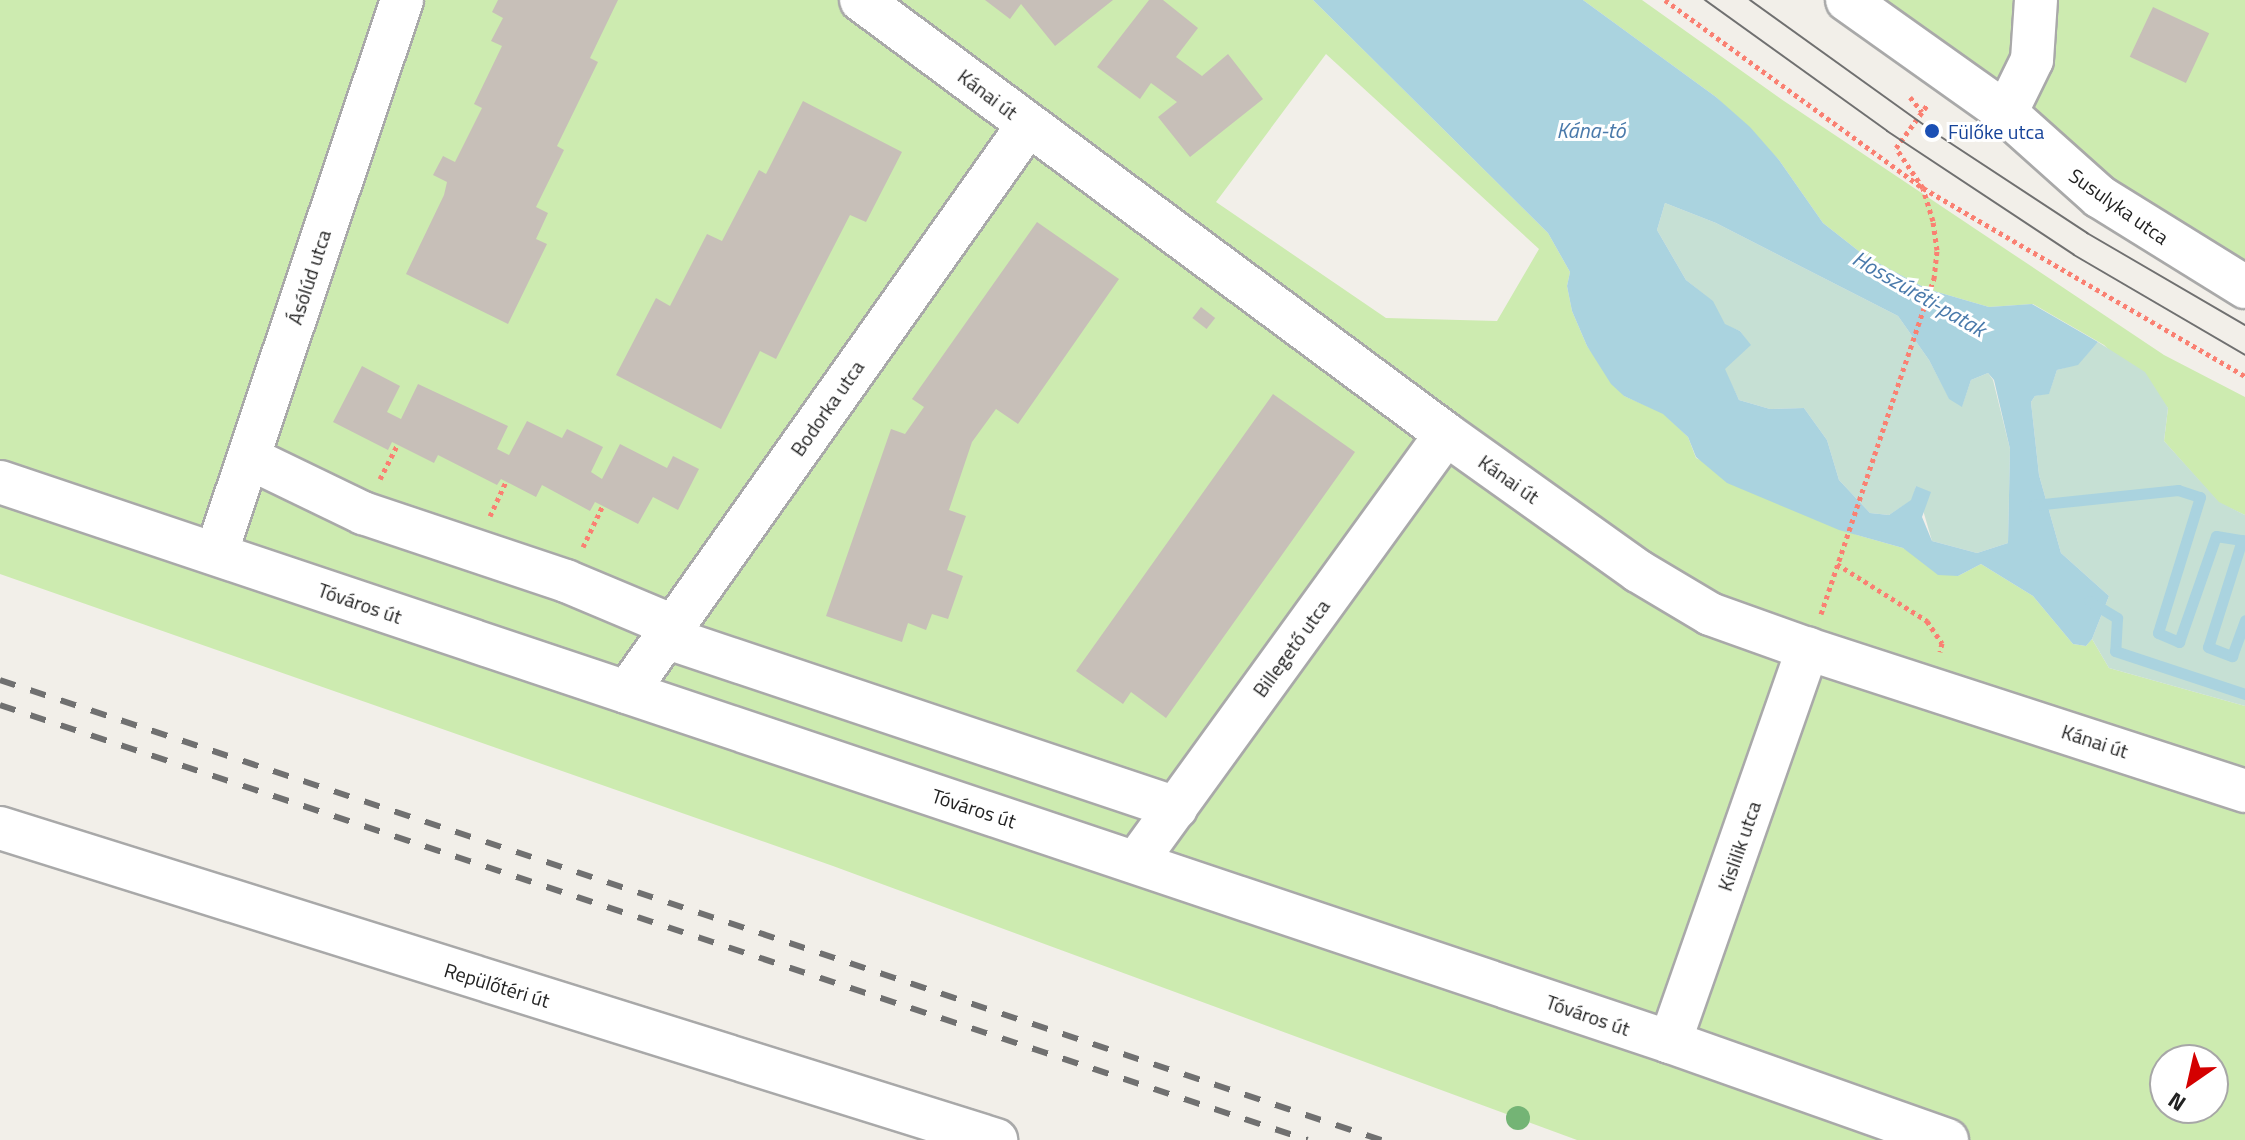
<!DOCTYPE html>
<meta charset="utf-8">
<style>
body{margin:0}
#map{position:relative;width:2245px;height:1140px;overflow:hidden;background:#f2efe9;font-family:"Titillium Web",sans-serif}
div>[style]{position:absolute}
.grass>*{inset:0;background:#cdebb0}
.wetland>*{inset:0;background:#c6e0d4}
.water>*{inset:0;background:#aad3df}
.stream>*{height:11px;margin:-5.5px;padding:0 5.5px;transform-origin:5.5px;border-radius:5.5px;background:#aad3df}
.building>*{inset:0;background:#c7bfb8;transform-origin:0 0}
.path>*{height:5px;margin-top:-2.5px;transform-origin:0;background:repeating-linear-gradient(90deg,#fa8072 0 4px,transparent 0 8px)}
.roads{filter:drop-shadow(2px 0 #a9a9a9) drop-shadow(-2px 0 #a9a9a9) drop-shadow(0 2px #a9a9a9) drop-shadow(0 -2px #a9a9a9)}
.minor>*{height:42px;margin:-21px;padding:0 21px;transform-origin:21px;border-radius:21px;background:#fff}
.tram>*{height:2px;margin:-1px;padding:0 1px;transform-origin:1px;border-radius:1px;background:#707070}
.rail>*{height:6px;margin-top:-3px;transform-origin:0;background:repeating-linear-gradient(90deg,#707070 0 16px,transparent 0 32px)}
.trees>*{width:24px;height:24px;margin:-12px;border-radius:50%;background:#74b475}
.dots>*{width:22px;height:22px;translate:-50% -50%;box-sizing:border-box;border:4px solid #fff;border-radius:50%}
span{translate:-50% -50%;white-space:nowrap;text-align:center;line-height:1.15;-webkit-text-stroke:6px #fff;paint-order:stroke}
.street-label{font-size:20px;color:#222}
.transit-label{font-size:20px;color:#164399}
.left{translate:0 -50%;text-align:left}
.water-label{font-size:22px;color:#4a7aab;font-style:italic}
.north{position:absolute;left:2149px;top:1044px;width:80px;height:80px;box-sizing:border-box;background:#fff;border:2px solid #a7a7a7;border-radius:50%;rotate:214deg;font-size:22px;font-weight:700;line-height:32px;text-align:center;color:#222}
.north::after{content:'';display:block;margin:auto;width:28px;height:36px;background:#d40000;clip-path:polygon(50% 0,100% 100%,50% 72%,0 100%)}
</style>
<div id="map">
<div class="grass">
<i style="clip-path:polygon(evenodd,0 0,1313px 0,1548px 233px,1570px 272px,1567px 286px,1572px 311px,1587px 346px,1624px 396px,1663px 413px,1688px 437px,1696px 458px,1857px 535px,1903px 548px,1958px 576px,1981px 564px,2033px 596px,2073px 644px,2086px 646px,2092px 639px,2109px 668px,2245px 706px,2245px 1140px,1577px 1140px,833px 866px,0 574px,0 0,1326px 54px,1539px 249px,1497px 321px,1386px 318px,1216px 202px,1326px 54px,0 0,2165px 1060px,2213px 1060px,2213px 1108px,2165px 1108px,2165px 1060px)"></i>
<i style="clip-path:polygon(1583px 0,1642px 0,1781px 99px,2164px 355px,2245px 397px,2245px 515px,2219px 503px,2164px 441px,2168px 408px,2104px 345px,2033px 304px,1989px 307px,1927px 289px,1865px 256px,1823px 223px,1779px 160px,1716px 97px)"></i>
<i style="clip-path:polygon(1847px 0,2245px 0,2245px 287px)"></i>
</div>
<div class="wetland">
<i style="clip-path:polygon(1665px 203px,1716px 223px,1898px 316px,1929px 360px,1949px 398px,1962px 406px,1971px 380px,1988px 373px,1993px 380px,2010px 449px,2008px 543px,1977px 553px,1932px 541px,1916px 486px,1912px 500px,1889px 515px,1870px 513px,1839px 480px,1827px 440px,1804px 408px,1770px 409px,1739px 400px,1724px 369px,1750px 345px,1740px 331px,1725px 325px,1712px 301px,1686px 280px,1657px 230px)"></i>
<i style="clip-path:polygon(2098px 342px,2145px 372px,2168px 408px,2164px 441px,2219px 502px,2245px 515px,2245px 706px,2109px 668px,2092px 639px,2109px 596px,2061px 553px,2039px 475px,2031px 402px,2035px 396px,2049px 393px,2057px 370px,2078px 364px)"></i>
</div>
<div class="water">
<i style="clip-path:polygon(evenodd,1313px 0,1583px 0,1716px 97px,1750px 127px,1779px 160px,1823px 223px,1865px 256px,1927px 289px,1989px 307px,2032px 304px,2098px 342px,2078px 365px,2057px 370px,2049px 394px,2035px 396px,2031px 402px,2039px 475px,2061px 553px,2109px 596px,2092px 639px,2086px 646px,2073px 644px,2033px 596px,1981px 564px,1958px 576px,1938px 575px,1903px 548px,1839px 530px,1727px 483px,1696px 457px,1688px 437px,1663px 414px,1624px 396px,1611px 384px,1587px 346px,1572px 311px,1567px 286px,1570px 272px,1548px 233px,1313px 0,1665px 203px,1716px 223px,1898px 316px,1929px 360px,1949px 399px,1962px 407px,1971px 380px,1988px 373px,1994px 380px,2010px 449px,2008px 543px,1977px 553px,1932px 541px,1922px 517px,1931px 492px,1916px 486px,1911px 500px,1889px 515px,1870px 513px,1839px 480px,1827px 440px,1804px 408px,1770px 409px,1739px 400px,1725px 369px,1751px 345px,1740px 331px,1725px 324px,1713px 301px,1686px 280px,1657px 230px,1665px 203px)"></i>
</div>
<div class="stream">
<i style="left:2034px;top:505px;width:145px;rotate:-5.9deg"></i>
<i style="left:2178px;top:490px;width:23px;rotate:18deg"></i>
<i style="left:2200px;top:497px;width:142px;rotate:107.2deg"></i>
<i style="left:2158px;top:633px;width:23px;rotate:23deg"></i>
<i style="left:2179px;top:642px;width:112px;rotate:-70.8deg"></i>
<i style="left:2216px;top:536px;width:26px;rotate:9deg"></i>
<i style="left:2242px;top:540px;width:112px;rotate:107.6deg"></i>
<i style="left:2208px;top:647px;width:26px;rotate:21deg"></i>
<i style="left:2232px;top:656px;width:38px;rotate:-70deg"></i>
<i style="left:2089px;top:601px;width:33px;rotate:31deg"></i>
<i style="left:2117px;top:618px;width:33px;rotate:93deg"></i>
<i style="left:2115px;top:651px;width:137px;rotate:18.3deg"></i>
</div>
<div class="building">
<i style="clip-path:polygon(498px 0,618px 0,590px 58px,598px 62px,557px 146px,564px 150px,536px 207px,548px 213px,536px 239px,547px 244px,508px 324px,406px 274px,444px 195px,447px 182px,433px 175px,443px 156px,455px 162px,482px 108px,474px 104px,502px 46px,491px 41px,503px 18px,492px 12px)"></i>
<i style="clip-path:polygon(985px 0,1113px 0,1055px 46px,1021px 4px,1010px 19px)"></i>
<i style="clip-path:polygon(1149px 0,1163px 0,1198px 28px,1176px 57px,1202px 76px,1228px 54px,1263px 99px,1190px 157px,1158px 117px,1177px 102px,1151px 83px,1140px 99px,1097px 67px)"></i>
<i style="left:2153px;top:7px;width:62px;height:55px;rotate:25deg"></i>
<i style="clip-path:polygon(803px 101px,902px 152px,866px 222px,850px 215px,776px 359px,760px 351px,721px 429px,616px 375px,656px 298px,670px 306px,707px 234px,722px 241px,759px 170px,766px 174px)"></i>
<i style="clip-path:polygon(1037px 222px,1119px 279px,1018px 424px,996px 409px,972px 442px,949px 510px,966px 516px,947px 570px,963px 576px,948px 619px,932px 614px,926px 630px,908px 623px,902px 642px,826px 616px,891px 429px,905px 434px,924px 407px,912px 399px)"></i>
<i style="left:1201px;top:307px;width:18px;height:14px;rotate:38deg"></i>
<i style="clip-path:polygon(362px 366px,400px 386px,387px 412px,401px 419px,418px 384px,508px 426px,497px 449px,509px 455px,527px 421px,562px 438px,567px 429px,603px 447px,591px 472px,602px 479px,620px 444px,667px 468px,673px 456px,699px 469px,678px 510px,653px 497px,638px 524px,595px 502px,590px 511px,542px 485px,536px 497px,501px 479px,497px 485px,438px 455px,434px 463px,392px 442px,388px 450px,333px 422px)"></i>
<i style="clip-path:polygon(1273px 394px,1355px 452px,1166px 718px,1131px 692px,1123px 704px,1076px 671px)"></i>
</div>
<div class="path">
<i style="left:1665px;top:0;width:319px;rotate:36.1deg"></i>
<i style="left:1923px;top:188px;width:373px;rotate:30.3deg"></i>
<i style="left:1910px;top:97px;width:19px;rotate:51deg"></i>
<i style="left:380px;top:479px;width:38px;rotate:-63deg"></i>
<i style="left:490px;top:516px;width:38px;rotate:-65deg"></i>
<i style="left:583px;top:547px;width:47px;rotate:-64.5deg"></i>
<i style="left:1837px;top:564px;width:107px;rotate:32.3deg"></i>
<i style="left:1927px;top:621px;width:27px;rotate:56deg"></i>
<i style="left:1942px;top:643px;width:9px;rotate:103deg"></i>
<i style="left:1821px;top:614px;width:354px;rotate:-71.4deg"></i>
<i style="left:1934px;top:279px;width:29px;rotate:-84deg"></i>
<i style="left:1937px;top:250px;width:29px;rotate:-98deg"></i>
<i style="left:1933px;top:221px;width:34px;rotate:-107deg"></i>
<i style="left:1923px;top:188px;width:48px;rotate:-124deg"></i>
<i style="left:1896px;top:148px;width:54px;rotate:-54deg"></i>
</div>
<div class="roads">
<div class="minor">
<i style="left:861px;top:0;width:728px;rotate:36.57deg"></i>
<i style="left:1446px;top:434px;width:236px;rotate:35.5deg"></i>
<i style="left:1638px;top:571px;width:84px;rotate:30.8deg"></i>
<i style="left:1710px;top:614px;width:104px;rotate:19.7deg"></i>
<i style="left:1808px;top:649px;width:459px;rotate:18deg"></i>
<i style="left:1847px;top:0;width:195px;rotate:35.4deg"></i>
<i style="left:2006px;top:113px;width:126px;rotate:41.8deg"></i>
<i style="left:2100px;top:197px;width:171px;rotate:31.8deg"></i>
<i style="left:2006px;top:113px;width:59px;rotate:-63.9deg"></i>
<i style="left:2032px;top:60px;width:60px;rotate:-86.2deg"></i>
<i style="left:249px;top:458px;width:127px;rotate:25.8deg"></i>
<i style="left:363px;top:513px;width:214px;rotate:18.5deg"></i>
<i style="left:566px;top:581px;width:116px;rotate:22.8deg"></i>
<i style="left:0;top:482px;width:1761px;rotate:18.54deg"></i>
<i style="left:1670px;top:1042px;width:294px;rotate:19.5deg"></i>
<i style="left:216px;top:554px;width:584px;rotate:-71.44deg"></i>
<i style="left:665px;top:637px;width:539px;rotate:18.5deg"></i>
<i style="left:627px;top:692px;width:694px;rotate:-54.73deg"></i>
<i style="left:0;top:828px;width:1044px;rotate:17.39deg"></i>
<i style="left:1136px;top:862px;width:528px;rotate:-54.08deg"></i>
<i style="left:1670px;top:1042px;width:417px;rotate:-70.7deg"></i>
</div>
</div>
<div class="tram">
<i style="left:1705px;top:0;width:224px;rotate:35.7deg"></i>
<i style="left:1887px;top:131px;width:224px;rotate:33.5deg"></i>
<i style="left:2074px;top:255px;width:198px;rotate:30.3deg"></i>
<i style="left:1750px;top:0;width:224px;rotate:35.7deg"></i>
<i style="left:1932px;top:131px;width:186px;rotate:33.3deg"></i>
<i style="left:2087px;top:233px;width:183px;rotate:30.2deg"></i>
</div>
<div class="rail">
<i style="left:0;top:680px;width:1456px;rotate:18.42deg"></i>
<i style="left:0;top:705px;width:1378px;rotate:18.4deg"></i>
</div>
<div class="trees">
<i style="left:1518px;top:1118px"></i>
</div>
<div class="dots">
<i style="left:1932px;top:131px;background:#1a4fb4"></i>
</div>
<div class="street-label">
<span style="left:988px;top:94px;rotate:37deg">Kánai út</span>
<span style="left:2119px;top:206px;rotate:35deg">Susulyka utca</span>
<span style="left:309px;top:277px;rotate:-72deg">Ásólúd utca</span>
<span style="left:827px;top:408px;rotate:-55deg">Bodorka utca</span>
<span style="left:1509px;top:479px;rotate:35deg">Kánai út</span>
<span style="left:360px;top:603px;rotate:19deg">Tóváros út</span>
<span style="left:1291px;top:648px;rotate:-54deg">Billegető utca</span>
<span style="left:2095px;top:741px;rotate:18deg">Kánai út</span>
<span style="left:974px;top:808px;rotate:18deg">Tóváros út</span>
<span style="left:1739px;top:846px;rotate:-71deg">Kislilik utca</span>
<span style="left:497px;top:985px;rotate:17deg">Repülőtéri út</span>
<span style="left:1588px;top:1015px;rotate:19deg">Tóváros út</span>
</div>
<div class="transit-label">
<span class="left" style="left:1948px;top:131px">Fülőke utca</span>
</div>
<div class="water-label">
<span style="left:1591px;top:131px">Kána-tó</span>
<span style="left:1919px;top:294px;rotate:30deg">Hosszúréti-patak</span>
</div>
<div class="north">N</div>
</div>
